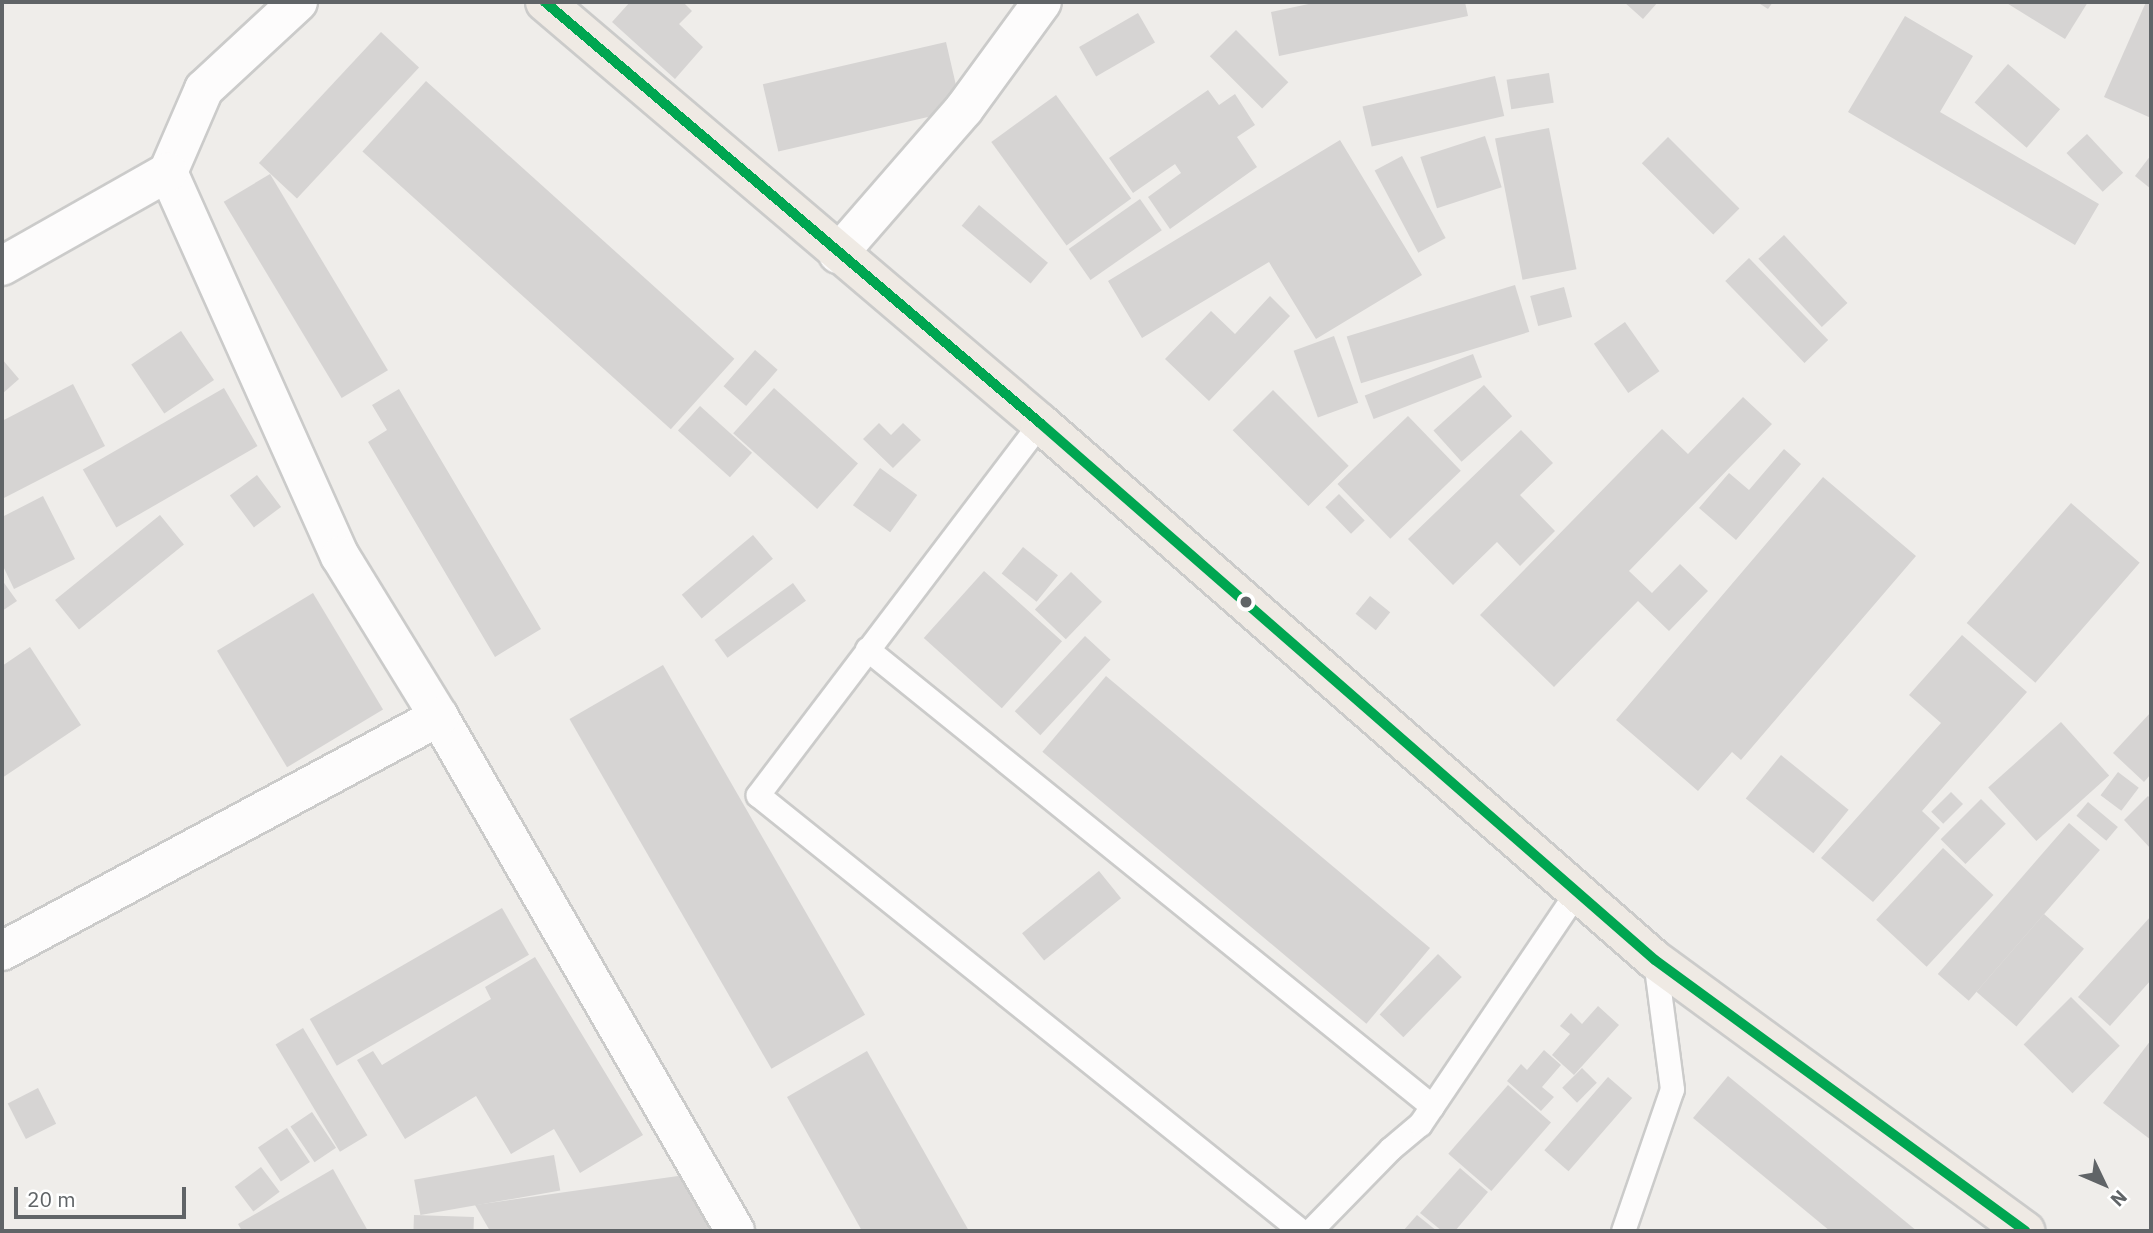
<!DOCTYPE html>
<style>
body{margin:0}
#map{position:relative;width:2153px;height:1233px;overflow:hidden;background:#efedea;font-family:"IBM Plex Sans",sans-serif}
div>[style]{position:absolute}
.building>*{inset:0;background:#d6d4d3;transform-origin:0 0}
.roads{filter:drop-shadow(2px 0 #cbcbca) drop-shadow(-2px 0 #cbcbca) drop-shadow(0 2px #cbcbca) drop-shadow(0 -2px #cbcbca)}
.lane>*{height:23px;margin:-11.5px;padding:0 11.5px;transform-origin:11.5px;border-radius:11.5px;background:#fdfcfc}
.street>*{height:38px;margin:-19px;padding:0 19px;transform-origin:19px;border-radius:19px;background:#fdfcfc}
.highway>*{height:38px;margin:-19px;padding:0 19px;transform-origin:19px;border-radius:19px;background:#efeae4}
.bus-1>*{height:10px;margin:-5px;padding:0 5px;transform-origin:5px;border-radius:5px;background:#00a651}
.dots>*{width:19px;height:19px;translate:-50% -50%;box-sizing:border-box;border:4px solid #fff;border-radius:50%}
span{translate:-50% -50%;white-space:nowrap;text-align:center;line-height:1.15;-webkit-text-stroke:7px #fff;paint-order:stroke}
.frame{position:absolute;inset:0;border:4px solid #606467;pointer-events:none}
.north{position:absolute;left:2069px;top:1149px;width:70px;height:70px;-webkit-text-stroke:5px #fff;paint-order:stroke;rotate:134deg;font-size:19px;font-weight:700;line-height:28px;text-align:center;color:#606467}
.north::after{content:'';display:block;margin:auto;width:24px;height:32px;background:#606467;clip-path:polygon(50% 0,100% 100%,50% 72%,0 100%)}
.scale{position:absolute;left:14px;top:1187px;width:172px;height:32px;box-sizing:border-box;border:4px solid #606467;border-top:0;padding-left:9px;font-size:21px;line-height:24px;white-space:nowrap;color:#606467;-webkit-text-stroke:5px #fff;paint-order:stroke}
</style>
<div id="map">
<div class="building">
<i style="clip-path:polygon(630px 2px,683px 2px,692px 11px,679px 24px,703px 47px,675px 79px,612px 22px)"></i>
<i style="clip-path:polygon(1318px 2px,1465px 2px,1468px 16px,1279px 56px,1271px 12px)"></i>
<i style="clip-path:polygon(1624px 2px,1658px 2px,1643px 19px)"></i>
<i style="clip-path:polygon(1757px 2px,1773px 2px,1768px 9px)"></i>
<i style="clip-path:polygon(2005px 2px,2088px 2px,2065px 39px)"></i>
<i style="clip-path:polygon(2146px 2px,2151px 2px,2151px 118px,2104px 97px)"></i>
<i style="left:1138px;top:13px;width:34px;height:68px;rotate:60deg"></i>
<i style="clip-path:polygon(1905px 16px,1973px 56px,1940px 112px,2099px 204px,2075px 245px,1848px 112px)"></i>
<i style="left:1236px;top:30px;width:74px;height:37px;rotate:45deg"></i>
<i style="left:381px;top:32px;width:52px;height:179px;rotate:43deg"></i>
<i style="left:946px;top:42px;width:69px;height:188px;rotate:77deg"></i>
<i style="left:2008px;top:64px;width:69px;height:51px;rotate:41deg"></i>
<i style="left:1549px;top:73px;width:30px;height:43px;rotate:81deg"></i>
<i style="left:1495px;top:76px;width:41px;height:136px;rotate:77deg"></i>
<i style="left:426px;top:81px;width:415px;height:95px;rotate:42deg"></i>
<i style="clip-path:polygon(1208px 90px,1219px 105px,1235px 94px,1255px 125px,1237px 137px,1257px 167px,1170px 229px,1148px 197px,1181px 173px,1175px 164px,1133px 193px,1109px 158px)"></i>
<i style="left:1056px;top:95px;width:128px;height:80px;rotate:54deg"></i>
<i style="left:1549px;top:128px;width:144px;height:55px;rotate:79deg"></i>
<i style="left:2087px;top:134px;width:53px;height:28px;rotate:47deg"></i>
<i style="left:1485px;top:136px;width:54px;height:68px;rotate:72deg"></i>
<i style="left:1668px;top:137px;width:101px;height:37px;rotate:45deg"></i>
<i style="clip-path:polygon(1340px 140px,1422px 275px,1316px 339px,1269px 262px,1142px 338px,1108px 281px)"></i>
<i style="clip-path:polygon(2151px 155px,2151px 189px,2135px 176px)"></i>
<i style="left:1402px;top:156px;width:93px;height:31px;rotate:62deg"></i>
<i style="left:270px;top:174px;width:229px;height:54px;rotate:59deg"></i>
<i style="left:1140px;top:199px;width:38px;height:87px;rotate:55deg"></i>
<i style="left:979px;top:205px;width:90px;height:27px;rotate:40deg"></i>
<i style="left:1784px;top:235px;width:93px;height:35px;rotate:47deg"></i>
<i style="left:1749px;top:258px;width:114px;height:33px;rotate:46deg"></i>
<i style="left:1515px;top:285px;width:49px;height:176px;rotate:73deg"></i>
<i style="left:1564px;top:287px;width:31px;height:35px;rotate:75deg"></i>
<i style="clip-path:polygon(1270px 296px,1290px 316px,1209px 401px,1165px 359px,1211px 311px,1235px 334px)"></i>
<i style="left:1625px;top:322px;width:60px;height:38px;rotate:55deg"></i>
<i style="left:181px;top:331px;width:59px;height:60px;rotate:56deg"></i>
<i style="left:1334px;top:336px;width:71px;height:43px;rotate:70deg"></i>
<i style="left:755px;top:350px;width:30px;height:48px;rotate:41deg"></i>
<i style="left:1473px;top:354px;width:25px;height:116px;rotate:69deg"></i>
<i style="clip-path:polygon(2px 359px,19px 379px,2px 394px)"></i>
<i style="clip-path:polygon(73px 384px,105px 446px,2px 499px,2px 421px)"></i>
<i style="left:1484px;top:385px;width:42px;height:68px;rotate:48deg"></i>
<i style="left:224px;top:388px;width:67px;height:163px;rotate:60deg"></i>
<i style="left:774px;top:388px;width:113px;height:61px;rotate:42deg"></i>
<i style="clip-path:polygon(399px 389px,541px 629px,495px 657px,368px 442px,387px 430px,372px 405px)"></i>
<i style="left:1273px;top:390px;width:107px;height:57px;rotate:45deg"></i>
<i style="clip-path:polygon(1743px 397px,1772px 424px,1629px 571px,1652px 593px,1680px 564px,1708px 591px,1669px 631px,1638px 601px,1554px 687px,1480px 615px,1662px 429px,1688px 454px)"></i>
<i style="left:700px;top:406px;width:70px;height:33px;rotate:42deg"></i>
<i style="left:1408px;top:416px;width:76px;height:98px;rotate:46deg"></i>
<i style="clip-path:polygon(879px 423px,891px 435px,903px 423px,921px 440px,893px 468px,863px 439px)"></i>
<i style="clip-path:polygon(1521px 430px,1553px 463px,1520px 495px,1555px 531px,1520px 566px,1497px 542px,1453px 585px,1408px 539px)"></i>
<i style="clip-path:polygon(1784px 449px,1801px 464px,1736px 540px,1699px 508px,1729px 473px,1749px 490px)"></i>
<i style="left:880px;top:468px;width:46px;height:46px;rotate:36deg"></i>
<i style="left:257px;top:475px;width:40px;height:34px;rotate:53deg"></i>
<i style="clip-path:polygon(1823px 477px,1916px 556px,1741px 760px,1732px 752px,1698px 791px,1616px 720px)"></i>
<i style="left:1339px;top:494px;width:37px;height:19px;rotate:46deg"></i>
<i style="clip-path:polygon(43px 496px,75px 559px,14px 589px,2px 564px,2px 517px)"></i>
<i style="left:2071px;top:503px;width:91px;height:159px;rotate:41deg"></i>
<i style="left:160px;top:515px;width:38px;height:135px;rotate:51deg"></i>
<i style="left:753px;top:535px;width:31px;height:93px;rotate:50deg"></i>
<i style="left:1023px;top:547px;width:45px;height:34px;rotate:39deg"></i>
<i style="left:984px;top:571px;width:105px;height:90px;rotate:42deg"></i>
<i style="left:1071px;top:572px;width:43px;height:52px;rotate:44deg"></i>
<i style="clip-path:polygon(2px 580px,17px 601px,2px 611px)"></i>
<i style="left:793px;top:583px;width:22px;height:97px;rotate:54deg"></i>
<i style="left:313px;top:593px;width:136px;height:112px;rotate:59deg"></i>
<i style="left:1370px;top:596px;width:26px;height:23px;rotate:39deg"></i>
<i style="clip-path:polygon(1962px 635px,2027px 692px,1922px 811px,1940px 828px,1873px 902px,1821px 858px,1941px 723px,1909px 695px)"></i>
<i style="left:1085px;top:636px;width:35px;height:103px;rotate:43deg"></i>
<i style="clip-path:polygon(30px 647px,81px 725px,2px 778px,2px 666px)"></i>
<i style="left:663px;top:665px;width:404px;height:108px;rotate:60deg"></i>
<i style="left:1106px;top:676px;width:423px;height:99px;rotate:40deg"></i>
<i style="clip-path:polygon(2151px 712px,2151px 774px,2144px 782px,2113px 753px)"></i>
<i style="left:2061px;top:722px;width:72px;height:98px;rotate:48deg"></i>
<i style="left:1781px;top:755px;width:87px;height:56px;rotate:39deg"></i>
<i style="left:2118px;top:772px;width:26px;height:29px;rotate:37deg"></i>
<i style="left:1951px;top:792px;width:17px;height:28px;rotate:45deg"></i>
<i style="clip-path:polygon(2148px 796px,2151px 799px,2151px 849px,2124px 820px)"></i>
<i style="left:1981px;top:799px;width:35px;height:57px;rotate:45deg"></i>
<i style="left:2088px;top:802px;width:39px;height:18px;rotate:40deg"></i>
<i style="left:2069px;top:823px;width:41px;height:200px;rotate:41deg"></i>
<i style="left:1943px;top:848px;width:69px;height:98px;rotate:43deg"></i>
<i style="left:1099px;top:871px;width:35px;height:99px;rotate:51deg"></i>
<i style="left:502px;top:908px;width:54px;height:222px;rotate:60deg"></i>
<i style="left:2044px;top:914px;width:53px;height:103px;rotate:41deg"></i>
<i style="clip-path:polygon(2151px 916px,2151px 980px,2110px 1026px,2078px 997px)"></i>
<i style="left:1438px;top:954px;width:33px;height:84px;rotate:44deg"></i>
<i style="clip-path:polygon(535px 957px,643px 1135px,580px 1173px,554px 1129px,511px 1154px,476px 1096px,405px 1139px,357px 1060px,373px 1051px,382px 1065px,491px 999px,485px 987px)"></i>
<i style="left:2071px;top:997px;width:69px;height:67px;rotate:45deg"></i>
<i style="clip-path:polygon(1598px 1006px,1619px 1025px,1574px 1075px,1552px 1055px,1570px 1034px,1560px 1026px,1571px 1013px,1582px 1024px)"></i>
<i style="left:303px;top:1028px;width:125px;height:32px;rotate:59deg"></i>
<i style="clip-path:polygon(2151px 1040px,2151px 1140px,2103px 1103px)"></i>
<i style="clip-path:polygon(1544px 1050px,1561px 1065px,1542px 1087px,1554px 1097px,1541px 1111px,1507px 1081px,1521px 1064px,1527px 1070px)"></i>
<i style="clip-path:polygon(867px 1051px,969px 1231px,862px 1231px,787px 1097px)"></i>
<i style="left:1582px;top:1068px;width:21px;height:28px;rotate:45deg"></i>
<i style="clip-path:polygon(1728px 1076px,1917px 1231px,1830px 1231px,1693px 1118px)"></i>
<i style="left:1608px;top:1077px;width:32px;height:97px;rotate:41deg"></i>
<i style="left:1508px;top:1085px;width:57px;height:91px;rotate:41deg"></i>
<i style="left:38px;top:1088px;width:40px;height:34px;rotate:63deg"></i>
<i style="left:312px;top:1112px;width:43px;height:26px;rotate:56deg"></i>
<i style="left:287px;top:1128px;width:41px;height:35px;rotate:56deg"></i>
<i style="left:554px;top:1155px;width:36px;height:142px;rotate:80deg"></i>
<i style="left:261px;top:1167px;width:31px;height:33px;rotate:53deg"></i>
<i style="clip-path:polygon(1460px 1168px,1488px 1192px,1455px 1231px,1442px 1231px,1420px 1213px)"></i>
<i style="clip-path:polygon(333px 1169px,368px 1231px,242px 1231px,238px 1224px)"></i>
<i style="clip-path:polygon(685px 1175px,715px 1231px,490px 1231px,475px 1205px)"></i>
<i style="left:414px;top:1215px;width:60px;height:16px;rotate:2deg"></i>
<i style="clip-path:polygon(1417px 1215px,1437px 1231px,1403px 1231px)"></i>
</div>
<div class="roads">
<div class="lane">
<i style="left:1040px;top:423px;width:467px;rotate:127.2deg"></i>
<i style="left:758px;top:795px;width:696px;rotate:38.76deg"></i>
<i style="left:867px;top:649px;width:727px;rotate:38.97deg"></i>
<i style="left:1310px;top:1231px;width:115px;rotate:-45.7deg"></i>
<i style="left:1390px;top:1149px;width:39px;rotate:-40deg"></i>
<i style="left:1420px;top:1124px;width:277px;rotate:-56deg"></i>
<i style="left:1623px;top:1231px;width:150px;rotate:-71deg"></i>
<i style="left:1672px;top:1089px;width:130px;rotate:-97.5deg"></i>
</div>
<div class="street">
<i style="left:298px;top:2px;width:128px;rotate:137.2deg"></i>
<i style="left:204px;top:89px;width:90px;rotate:113.4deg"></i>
<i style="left:168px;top:172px;width:421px;rotate:65.9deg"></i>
<i style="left:340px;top:556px;width:189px;rotate:58.4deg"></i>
<i style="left:439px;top:717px;width:593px;rotate:60.06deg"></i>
<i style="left:838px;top:254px;width:192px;rotate:-49deg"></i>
<i style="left:964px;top:109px;width:132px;rotate:-53.9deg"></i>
<i style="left:2px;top:266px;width:191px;rotate:-29.5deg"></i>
<i style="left:2px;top:951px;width:496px;rotate:-28.2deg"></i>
</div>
<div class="highway">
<i style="left:545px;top:2px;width:650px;rotate:40.38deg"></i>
<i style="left:1040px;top:423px;width:816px;rotate:41.13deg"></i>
<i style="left:1655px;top:960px;width:459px;rotate:36.2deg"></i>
</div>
</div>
<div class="bus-1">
<i style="left:545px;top:2px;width:650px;rotate:40.38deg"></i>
<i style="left:1040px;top:423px;width:816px;rotate:41.13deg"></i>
<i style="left:1655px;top:960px;width:459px;rotate:36.2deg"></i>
</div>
<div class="dots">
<i style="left:1246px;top:602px;background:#606467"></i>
</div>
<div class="frame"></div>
<div class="north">N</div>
<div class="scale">20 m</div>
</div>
